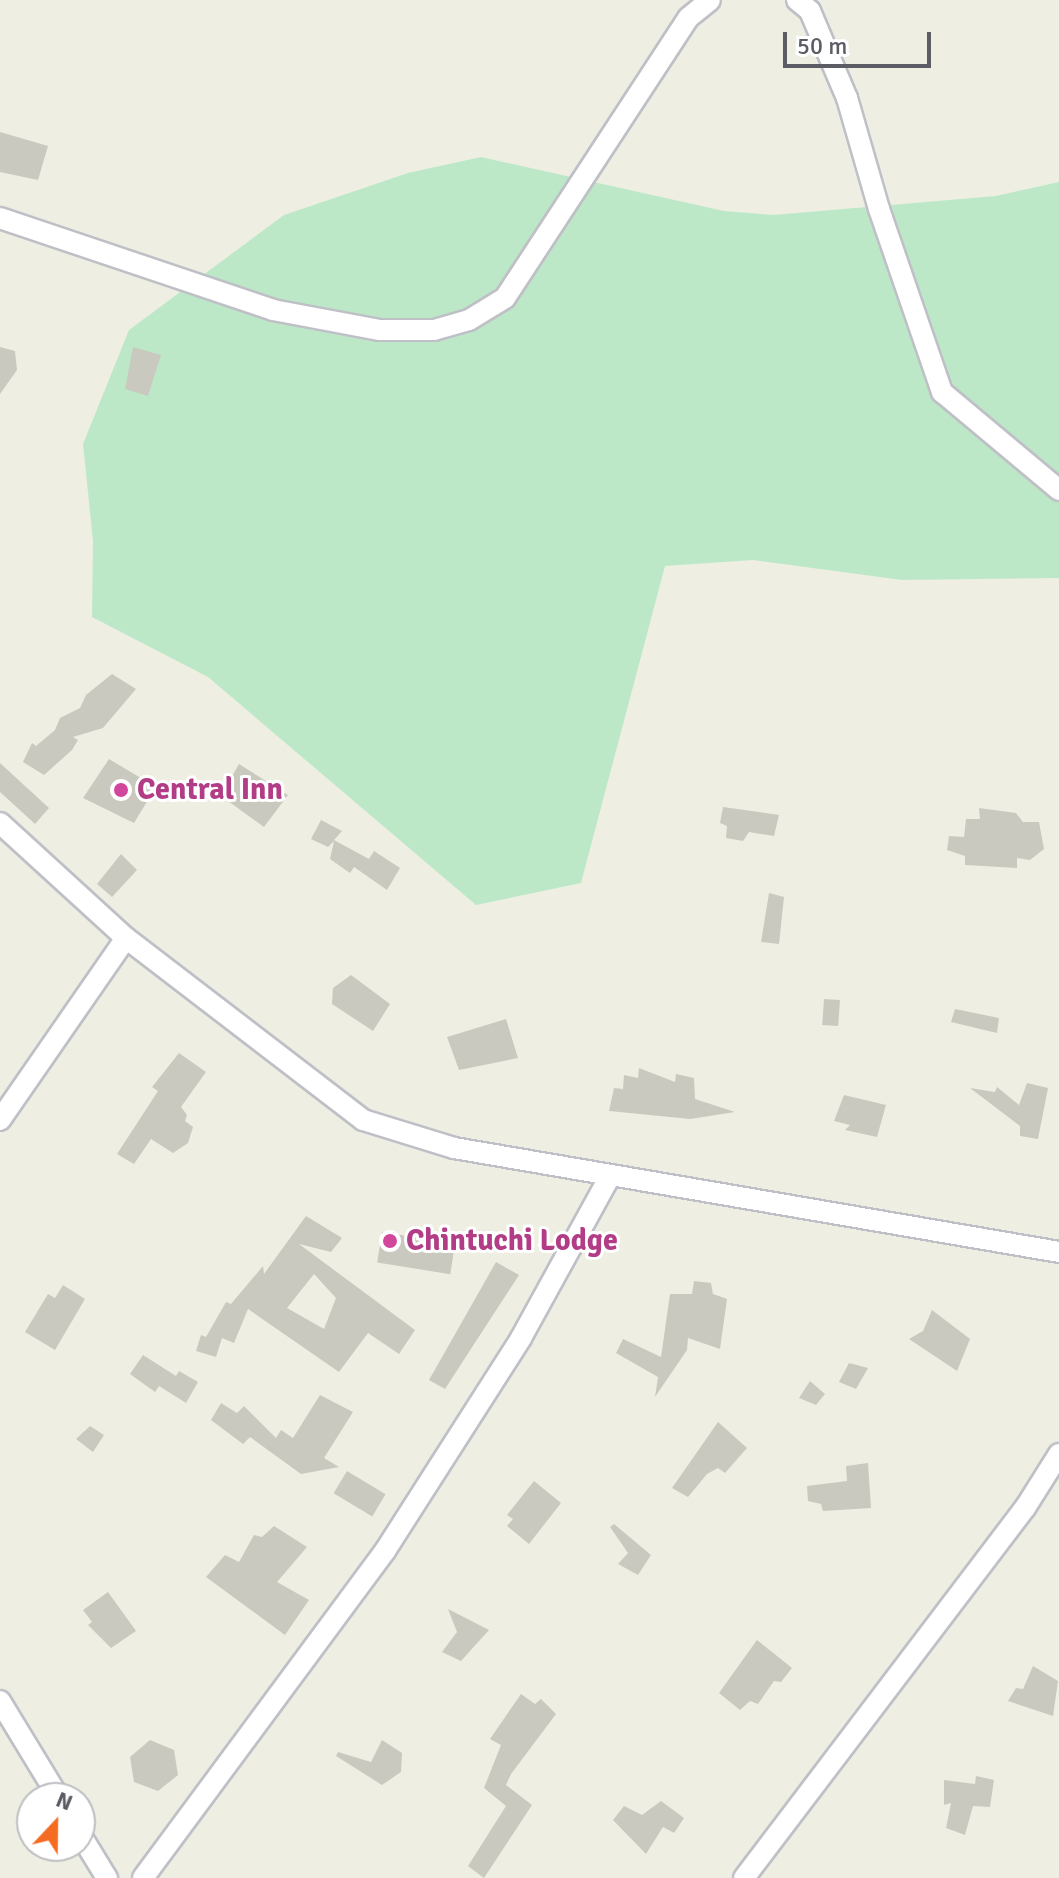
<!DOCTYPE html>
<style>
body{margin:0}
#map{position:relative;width:1059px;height:1878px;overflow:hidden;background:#eeefe2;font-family:Signika,sans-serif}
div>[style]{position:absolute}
.green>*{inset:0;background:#bde8c8}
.building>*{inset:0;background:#cac9bf;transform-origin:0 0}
.roads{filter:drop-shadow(2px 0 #bfc0c7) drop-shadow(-2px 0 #bfc0c7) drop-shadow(0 2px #bfc0c7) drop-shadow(0 -2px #bfc0c7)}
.minor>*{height:20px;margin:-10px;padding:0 10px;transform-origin:10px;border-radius:10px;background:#fff}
.dots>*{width:22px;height:22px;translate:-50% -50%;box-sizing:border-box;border:4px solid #fff;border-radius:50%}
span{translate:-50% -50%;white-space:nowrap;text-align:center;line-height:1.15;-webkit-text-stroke:6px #fff;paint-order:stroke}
.hotel-label{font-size:30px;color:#b23c85;font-weight:700}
.left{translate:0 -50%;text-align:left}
.north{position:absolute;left:16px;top:1782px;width:80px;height:80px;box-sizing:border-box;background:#fff;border:2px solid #bdbec1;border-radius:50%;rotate:22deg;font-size:22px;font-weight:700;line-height:32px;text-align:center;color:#5b5c64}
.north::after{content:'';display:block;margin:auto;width:28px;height:36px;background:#f56b22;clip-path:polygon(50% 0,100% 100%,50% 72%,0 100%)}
.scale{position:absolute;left:783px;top:32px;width:148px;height:36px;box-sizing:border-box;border:4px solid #5b5c64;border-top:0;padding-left:10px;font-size:24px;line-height:28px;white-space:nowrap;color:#5b5c64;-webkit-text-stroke:6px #fff;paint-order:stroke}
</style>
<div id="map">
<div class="green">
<i style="clip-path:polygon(481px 157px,724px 211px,773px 215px,996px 196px,1059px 182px,1059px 578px,902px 580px,753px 560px,665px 566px,581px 883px,476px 905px,208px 677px,92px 617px,93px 541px,83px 444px,129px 330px,284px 215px,408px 173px)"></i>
</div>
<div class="building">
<i style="clip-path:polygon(0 132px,48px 146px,38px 180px,0 172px)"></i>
<i style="clip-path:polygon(0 347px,15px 351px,17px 370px,0 394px)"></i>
<i style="clip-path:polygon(133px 347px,161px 355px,148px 396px,125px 389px)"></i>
<i style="clip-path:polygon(112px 674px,136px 689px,103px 728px,73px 737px,78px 740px,72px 750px,44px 775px,23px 762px,32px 743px,36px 746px,55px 730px,60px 718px,80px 708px,86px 695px)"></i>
<i style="clip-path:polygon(109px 759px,156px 787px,134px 823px,83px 798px)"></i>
<i style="clip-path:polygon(0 763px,49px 808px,35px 824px,0 792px)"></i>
<i style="clip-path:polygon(239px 764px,288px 795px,264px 827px,221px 796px)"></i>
<i style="clip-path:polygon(723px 807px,779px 815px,774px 836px,749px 832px,743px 841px,726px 838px,727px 826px,720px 823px)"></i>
<i style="clip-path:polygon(979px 808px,1016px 813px,1023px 822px,1039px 822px,1044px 849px,1030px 860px,1017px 858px,1017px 868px,965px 865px,965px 856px,947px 850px,949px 836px,964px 837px,966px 819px,980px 819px)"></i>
<i style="clip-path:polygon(321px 820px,342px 831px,334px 840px,369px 859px,374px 851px,400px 868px,387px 890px,354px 867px,350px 873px,330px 859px,334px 841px,328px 847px,311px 839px)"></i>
<i style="clip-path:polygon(121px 854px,137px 870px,112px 897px,97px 884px)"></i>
<i style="clip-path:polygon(769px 893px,784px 897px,779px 944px,761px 942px)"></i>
<i style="clip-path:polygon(351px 975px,390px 1004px,373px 1031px,332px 1004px,333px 988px)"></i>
<i style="left:824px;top:999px;width:16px;height:26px;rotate:4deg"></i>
<i style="clip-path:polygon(955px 1009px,999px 1018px,997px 1033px,951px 1022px)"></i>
<i style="clip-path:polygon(506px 1019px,518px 1058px,459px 1070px,447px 1037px)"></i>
<i style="clip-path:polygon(179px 1053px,206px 1072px,181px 1107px,187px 1115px,185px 1121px,193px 1127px,188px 1143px,173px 1153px,151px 1139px,134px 1164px,117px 1154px,158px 1091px,152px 1087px)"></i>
<i style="clip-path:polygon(639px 1068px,675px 1082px,676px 1074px,694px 1078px,695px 1099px,735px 1112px,690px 1119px,609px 1111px,614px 1088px,623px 1089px,624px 1075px,638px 1078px)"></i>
<i style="clip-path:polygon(1027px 1083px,1048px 1088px,1038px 1139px,1020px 1136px,1020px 1126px,970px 1088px,995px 1092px,997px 1087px,1019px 1105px)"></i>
<i style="clip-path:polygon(844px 1095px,886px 1105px,877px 1137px,845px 1130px,850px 1125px,834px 1121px)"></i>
<i style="clip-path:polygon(evenodd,306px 1216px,342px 1238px,331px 1252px,299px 1244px,415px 1330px,399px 1354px,368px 1333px,339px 1372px,248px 1309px,234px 1343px,222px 1338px,216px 1357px,196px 1351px,201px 1335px,206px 1337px,226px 1302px,231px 1304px,263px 1266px,264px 1274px,306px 1216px,314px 1274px,336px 1298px,324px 1329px,287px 1308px,314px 1274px)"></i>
<i style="left:382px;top:1232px;width:74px;height:31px;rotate:9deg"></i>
<i style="clip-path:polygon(496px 1262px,519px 1275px,445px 1389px,429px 1380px)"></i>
<i style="clip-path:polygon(694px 1281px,711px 1283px,713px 1294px,727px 1299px,720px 1349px,688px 1338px,687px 1350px,655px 1397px,658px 1377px,616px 1353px,623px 1339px,661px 1357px,670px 1294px,692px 1294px)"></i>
<i style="clip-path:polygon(63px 1285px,85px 1299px,55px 1350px,25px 1332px,48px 1294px,55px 1298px)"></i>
<i style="clip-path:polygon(932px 1310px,970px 1339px,957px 1371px,909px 1339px,923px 1331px)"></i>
<i style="clip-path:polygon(143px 1355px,176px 1376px,179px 1371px,198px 1382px,186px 1403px,159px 1386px,155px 1392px,130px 1374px)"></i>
<i style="clip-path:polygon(849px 1363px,868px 1368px,856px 1389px,839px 1382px)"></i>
<i style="clip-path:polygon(810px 1381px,825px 1394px,816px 1405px,799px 1398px)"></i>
<i style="clip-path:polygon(320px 1395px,353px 1412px,324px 1458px,339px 1467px,301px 1474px,250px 1437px,243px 1444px,211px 1420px,221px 1403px,237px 1413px,244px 1406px,276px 1438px,281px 1430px,293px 1438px)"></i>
<i style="clip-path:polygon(718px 1422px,747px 1448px,725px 1473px,718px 1468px,707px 1474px,688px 1497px,672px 1488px)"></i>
<i style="clip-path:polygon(90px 1426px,104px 1435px,93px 1452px,76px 1439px)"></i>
<i style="clip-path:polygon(868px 1463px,871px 1508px,823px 1511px,821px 1504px,808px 1501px,807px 1486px,847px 1481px,846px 1466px)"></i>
<i style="left:347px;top:1471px;width:45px;height:26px;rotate:31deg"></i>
<i style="clip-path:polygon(534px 1481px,561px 1503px,529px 1544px,507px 1526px,513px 1519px,507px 1515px)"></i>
<i style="clip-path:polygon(614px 1524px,651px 1555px,638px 1575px,618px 1564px,628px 1553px,610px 1527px)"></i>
<i style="clip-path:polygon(274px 1526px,307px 1547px,277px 1582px,309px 1600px,285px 1635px,206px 1577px,225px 1555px,239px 1562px,254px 1535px,262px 1537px)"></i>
<i style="clip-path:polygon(108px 1592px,136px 1631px,111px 1648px,88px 1625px,92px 1622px,83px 1610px)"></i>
<i style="clip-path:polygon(448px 1609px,489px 1630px,461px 1661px,442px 1652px,457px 1632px)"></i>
<i style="clip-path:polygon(757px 1640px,792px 1668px,781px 1682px,774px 1681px,758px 1704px,750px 1701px,740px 1710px,719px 1693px)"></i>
<i style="clip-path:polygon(1033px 1666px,1058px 1681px,1053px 1716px,1008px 1701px,1016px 1688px,1023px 1689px)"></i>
<i style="clip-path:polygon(521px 1694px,535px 1704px,541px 1699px,556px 1714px,511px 1774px,506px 1785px,532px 1805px,484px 1878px,468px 1866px,506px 1806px,484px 1788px,501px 1745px,490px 1739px)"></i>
<i style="clip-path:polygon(150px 1740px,174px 1750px,178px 1775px,158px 1791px,134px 1782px,130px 1757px)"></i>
<i style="clip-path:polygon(382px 1740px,402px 1753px,401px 1772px,382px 1785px,336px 1756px,338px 1752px,371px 1762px)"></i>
<i style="clip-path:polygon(976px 1776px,994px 1780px,990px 1807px,973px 1806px,965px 1835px,946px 1828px,951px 1803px,944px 1805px,944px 1780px,975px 1784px)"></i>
<i style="clip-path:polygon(661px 1801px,684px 1818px,674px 1833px,663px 1827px,646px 1854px,613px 1820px,624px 1806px,642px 1815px)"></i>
</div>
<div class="roads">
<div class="minor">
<i style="left:797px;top:0;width:17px;rotate:40deg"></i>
<i style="left:810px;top:11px;width:95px;rotate:67deg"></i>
<i style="left:847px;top:98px;width:116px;rotate:73.9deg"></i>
<i style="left:879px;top:209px;width:194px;rotate:71deg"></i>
<i style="left:942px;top:392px;width:153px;rotate:39.9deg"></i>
<i style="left:0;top:218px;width:288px;rotate:18.6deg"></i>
<i style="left:273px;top:310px;width:109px;rotate:10.6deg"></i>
<i style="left:380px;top:330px;width:54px"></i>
<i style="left:434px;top:330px;width:36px;rotate:-16deg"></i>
<i style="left:469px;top:320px;width:42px;rotate:-31.4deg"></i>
<i style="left:505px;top:298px;width:334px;rotate:-56.8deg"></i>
<i style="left:688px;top:18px;width:28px;rotate:-39deg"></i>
<i style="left:0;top:823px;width:171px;rotate:42.4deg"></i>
<i style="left:126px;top:938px;width:299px;rotate:37.5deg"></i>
<i style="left:363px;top:1120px;width:95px;rotate:17.1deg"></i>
<i style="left:454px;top:1148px;width:614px;rotate:9.75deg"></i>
<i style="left:0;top:1120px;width:221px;rotate:-55.3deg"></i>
<i style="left:0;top:1701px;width:114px;rotate:58.7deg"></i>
<i style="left:80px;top:1834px;width:52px;rotate:58.5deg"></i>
<i style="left:143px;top:1878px;width:407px;rotate:-53.5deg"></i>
<i style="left:385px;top:1551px;width:253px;rotate:-57.4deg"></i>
<i style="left:521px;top:1338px;width:185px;rotate:-61.2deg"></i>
<i style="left:744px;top:1878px;width:465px;rotate:-52.8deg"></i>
<i style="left:1025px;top:1508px;width:64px;rotate:-57.8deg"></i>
</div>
</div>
<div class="dots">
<i style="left:121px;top:790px;background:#d1479c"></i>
<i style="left:390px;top:1241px;background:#d1479c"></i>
</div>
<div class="hotel-label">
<span class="left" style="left:137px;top:790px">Central Inn</span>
<span class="left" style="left:406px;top:1241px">Chintuchi Lodge</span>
</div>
<div class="north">N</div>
<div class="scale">50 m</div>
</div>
